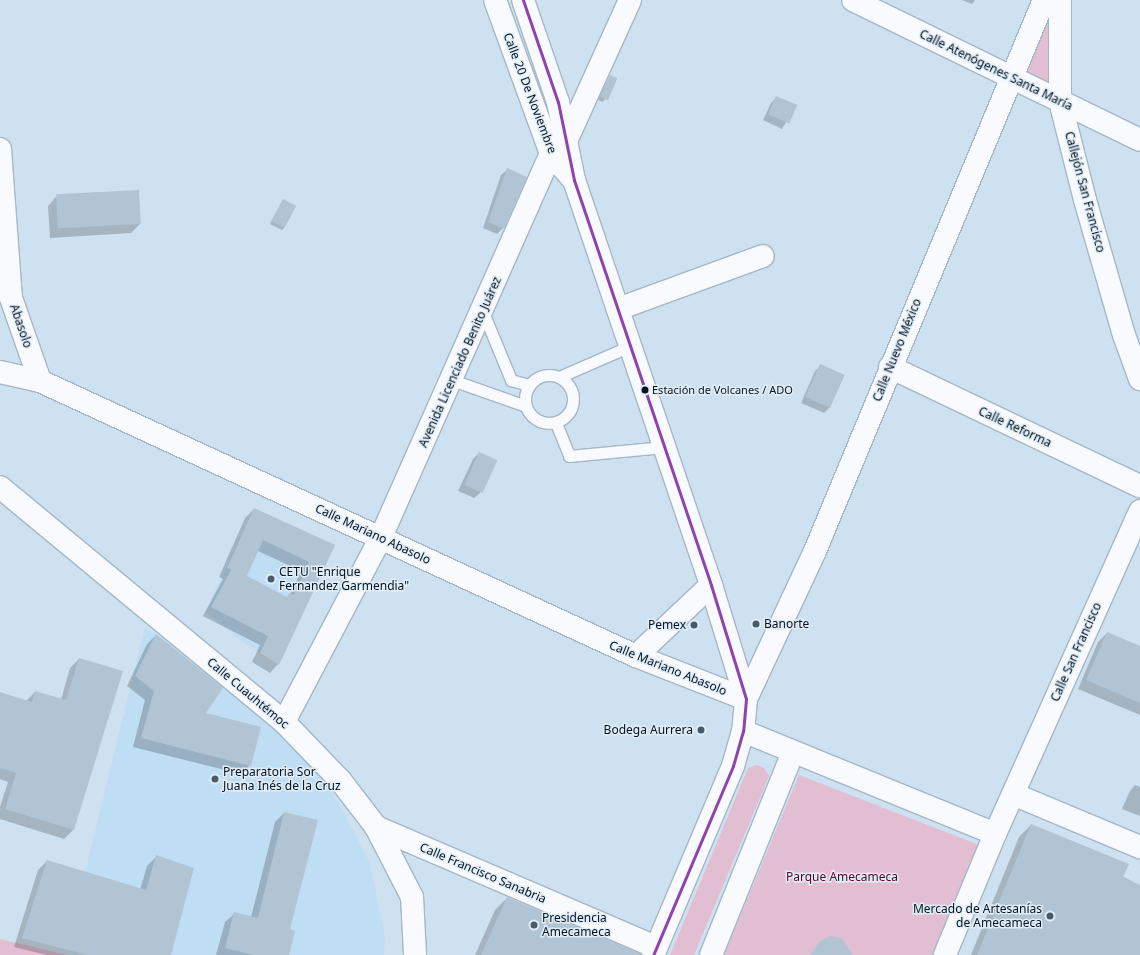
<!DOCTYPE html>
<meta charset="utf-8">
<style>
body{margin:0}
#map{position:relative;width:1140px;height:955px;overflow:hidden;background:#cee1f0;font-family:"Noto Sans",sans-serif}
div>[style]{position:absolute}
.built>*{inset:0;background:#bfddf3}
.green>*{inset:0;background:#e2bed2}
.shadow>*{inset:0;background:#0003}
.building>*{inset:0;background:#b0c4d3;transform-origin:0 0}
.roads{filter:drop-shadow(1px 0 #a4b7c6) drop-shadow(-1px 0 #a4b7c6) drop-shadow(0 1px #a4b7c6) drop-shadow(0 -1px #a4b7c6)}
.service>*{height:11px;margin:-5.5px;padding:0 5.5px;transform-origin:5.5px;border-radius:5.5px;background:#f8fafd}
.service>.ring{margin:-5.5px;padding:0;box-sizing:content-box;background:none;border:11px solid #f8fafd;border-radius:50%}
.minor>*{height:22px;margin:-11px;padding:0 11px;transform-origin:11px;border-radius:11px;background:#f8fafd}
.tertiary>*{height:22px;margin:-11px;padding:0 11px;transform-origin:11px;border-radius:11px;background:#f8fafd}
.secondary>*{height:22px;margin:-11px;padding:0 11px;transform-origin:11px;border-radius:11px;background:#f8fafd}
.primary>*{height:22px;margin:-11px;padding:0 11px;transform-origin:11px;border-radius:11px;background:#f8fafd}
.bus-1>*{height:3px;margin:-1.5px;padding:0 1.5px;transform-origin:1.5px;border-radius:1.5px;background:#8e44ad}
.dots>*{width:11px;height:11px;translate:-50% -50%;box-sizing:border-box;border:2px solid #e2edf6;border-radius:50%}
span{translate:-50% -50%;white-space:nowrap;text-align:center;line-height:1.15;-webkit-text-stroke:3px #e2edf6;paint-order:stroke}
.bus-label{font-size:11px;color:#001322}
.left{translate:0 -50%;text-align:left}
.street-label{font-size:12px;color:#001322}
.poi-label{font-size:12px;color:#001322}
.right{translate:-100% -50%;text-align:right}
.park-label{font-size:12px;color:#550027}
</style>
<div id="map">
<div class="built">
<i style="clip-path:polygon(254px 508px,335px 545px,279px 665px,246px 644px,205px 612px)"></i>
<i style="clip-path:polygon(145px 627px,197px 663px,272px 724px,308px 762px,334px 795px,370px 863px,385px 937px,384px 955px,88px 955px,66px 950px)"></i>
</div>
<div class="green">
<i style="clip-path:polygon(1056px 0,1056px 90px,1020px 69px)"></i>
<i style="clip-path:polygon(757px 765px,764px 768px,769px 776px,694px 955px,670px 955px,748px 768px)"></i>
<i style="clip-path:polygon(799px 775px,979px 845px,935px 955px,724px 955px)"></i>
<i style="clip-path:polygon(0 939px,67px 955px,0 955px)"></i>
</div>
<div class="shadow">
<i style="clip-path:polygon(962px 0,975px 0,972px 4px)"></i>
<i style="clip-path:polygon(610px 76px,616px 79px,603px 102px,598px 100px)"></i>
<i style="clip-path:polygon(777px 97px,796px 106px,782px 129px,763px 120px,771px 103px)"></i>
<i style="clip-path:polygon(507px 170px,503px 228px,497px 234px,483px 228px,501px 175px)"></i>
<i style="clip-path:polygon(56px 197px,140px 224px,131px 233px,50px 238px,48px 206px)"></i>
<i style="clip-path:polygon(283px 200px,284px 228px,282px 230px,270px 224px)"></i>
<i style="clip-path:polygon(821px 366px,844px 375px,830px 407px,824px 413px,801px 403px,815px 371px)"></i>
<i style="clip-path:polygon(479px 453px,480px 493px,474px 498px,458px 491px,473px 459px)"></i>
<i style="clip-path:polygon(evenodd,254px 509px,334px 545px,278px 664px,270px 673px,252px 662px,260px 645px,203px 616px,223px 579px,219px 577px,245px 518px,254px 509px,258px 551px,301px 571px,290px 595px,286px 598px,246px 576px,258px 551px)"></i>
<i style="clip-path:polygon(1107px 633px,1140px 647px,1140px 715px,1078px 689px,1098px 642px)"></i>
<i style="clip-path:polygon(156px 635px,204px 713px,250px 765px,241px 774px,133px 747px,145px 700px,127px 686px,147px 644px)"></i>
<i style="clip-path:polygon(79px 659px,122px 672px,73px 830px,64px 839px,0 819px,0 807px,8px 782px,0 779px,0 693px,26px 701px,35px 692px,61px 700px,70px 668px)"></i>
<i style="clip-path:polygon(1135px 785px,1140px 787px,1140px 816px,1122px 809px,1130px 791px)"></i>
<i style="clip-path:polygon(284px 813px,288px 955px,216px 955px,225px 922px,234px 914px,251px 917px,275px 822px)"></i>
<i style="clip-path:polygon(1031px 825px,1140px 886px,1140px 955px,971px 955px,1019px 837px)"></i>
<i style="clip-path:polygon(156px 857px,170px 955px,47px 955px,14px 947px,38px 870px,47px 861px,140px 890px,147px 866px)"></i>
<i style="clip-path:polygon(507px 898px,640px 955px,475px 955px,495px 910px)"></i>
</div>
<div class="building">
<i style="left:610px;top:75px;width:8px;height:24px;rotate:23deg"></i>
<i style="left:776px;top:96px;width:23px;height:20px;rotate:23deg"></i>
<i style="clip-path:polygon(507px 168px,527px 177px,504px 229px,488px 222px)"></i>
<i style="left:139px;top:190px;width:34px;height:83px;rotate:87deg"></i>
<i style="left:283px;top:199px;width:15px;height:25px;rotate:28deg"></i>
<i style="left:820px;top:364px;width:27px;height:36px;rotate:24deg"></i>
<i style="left:479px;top:452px;width:20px;height:36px;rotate:24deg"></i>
<i style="clip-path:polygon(evenodd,254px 508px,335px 545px,279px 665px,260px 653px,268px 636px,211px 607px,231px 570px,227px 568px,254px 508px,263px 540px,309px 562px,294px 595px,289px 593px,287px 597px,247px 576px,263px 540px)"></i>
<i style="clip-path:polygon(1107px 632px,1140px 646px,1140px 703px,1086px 680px)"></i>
<i style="clip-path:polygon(156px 634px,223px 688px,206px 713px,261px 727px,251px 766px,141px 738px,154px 691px,135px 676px)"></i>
<i style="clip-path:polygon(79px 658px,123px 671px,74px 830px,5px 809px,16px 773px,0 768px,0 692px,32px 702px,35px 691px,66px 700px)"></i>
<i style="clip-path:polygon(284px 812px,318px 820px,290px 929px,295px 931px,289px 955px,253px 955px,225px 948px,234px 912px,258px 918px)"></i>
<i style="clip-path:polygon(1031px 824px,1129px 864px,1123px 877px,1140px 885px,1140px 955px,977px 955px)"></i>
<i style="clip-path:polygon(156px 855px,194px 868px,171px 955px,87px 955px,22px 938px,47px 860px,146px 890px)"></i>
<i style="clip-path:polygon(507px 897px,641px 954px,641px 955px,481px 955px)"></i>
<i style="clip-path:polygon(831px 936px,842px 939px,853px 955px,810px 955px,820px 941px)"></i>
</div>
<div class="roads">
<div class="service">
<i style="left:483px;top:312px;width:74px;rotate:67.6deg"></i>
<i style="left:511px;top:380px;width:19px;rotate:16deg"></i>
<i class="ring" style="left:525px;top:375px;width:37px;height:37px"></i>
<i style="left:559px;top:377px;width:77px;rotate:-23.6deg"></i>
<i style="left:452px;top:380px;width:78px;rotate:19.4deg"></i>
<i style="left:556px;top:423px;width:35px;rotate:68deg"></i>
<i style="left:569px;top:456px;width:95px;rotate:-5.4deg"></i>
</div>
<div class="minor">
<i style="left:853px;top:0;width:319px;rotate:26deg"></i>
<i style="left:1060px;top:0;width:101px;rotate:90deg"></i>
<i style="left:1060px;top:101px;width:102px;rotate:75.8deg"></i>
<i style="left:1085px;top:200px;width:141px;rotate:73.9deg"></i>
<i style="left:1124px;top:335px;width:47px;rotate:70deg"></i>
<i style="left:0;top:149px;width:149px;rotate:85.8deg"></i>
<i style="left:11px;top:298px;width:88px;rotate:70.7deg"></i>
<i style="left:618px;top:309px;width:154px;rotate:-20.1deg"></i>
<i style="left:890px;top:367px;width:277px;rotate:25.5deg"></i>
<i style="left:0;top:372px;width:41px;rotate:12.7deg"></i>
<i style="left:40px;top:381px;width:656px;rotate:24.77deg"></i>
<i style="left:636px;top:656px;width:118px;rotate:21.4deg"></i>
<i style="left:746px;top:699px;width:163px;rotate:-65deg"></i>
<i style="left:815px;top:551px;width:597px;rotate:-67.43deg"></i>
<i style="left:636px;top:656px;width:103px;rotate:-43.4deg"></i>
<i style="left:284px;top:722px;width:209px;rotate:-62.3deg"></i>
<i style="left:381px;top:537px;width:419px;rotate:-66.1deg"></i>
<i style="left:551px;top:154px;width:22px;rotate:-43deg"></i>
<i style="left:567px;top:139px;width:153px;rotate:-65.6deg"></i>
<i style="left:376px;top:827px;width:305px;rotate:23.2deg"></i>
<i style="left:711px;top:955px;width:219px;rotate:-68deg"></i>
</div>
<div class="tertiary">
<i style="left:1013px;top:794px;width:138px;rotate:22.7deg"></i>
<i style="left:995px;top:834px;width:354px;rotate:-65.8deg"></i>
</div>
<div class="secondary">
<i style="left:0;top:487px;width:369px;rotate:39.6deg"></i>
<i style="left:284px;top:722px;width:81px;rotate:46deg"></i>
<i style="left:340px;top:780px;width:59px;rotate:52.5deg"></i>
<i style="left:376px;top:827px;width:79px;rotate:62.8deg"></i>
<i style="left:412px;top:897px;width:58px;rotate:87deg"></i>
</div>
<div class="primary">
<i style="left:495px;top:0;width:164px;rotate:70deg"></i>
<i style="left:551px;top:154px;width:35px;rotate:49deg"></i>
<i style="left:523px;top:0;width:108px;rotate:71.1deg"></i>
<i style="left:558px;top:102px;width:80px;rotate:78.4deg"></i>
<i style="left:574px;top:180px;width:428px;rotate:71.3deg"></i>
<i style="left:711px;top:585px;width:119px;rotate:72.9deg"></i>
<i style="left:746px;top:699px;width:32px;rotate:95deg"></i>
<i style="left:743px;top:731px;width:36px;rotate:106deg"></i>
<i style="left:733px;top:766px;width:205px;rotate:112.9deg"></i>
<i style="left:743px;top:731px;width:272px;rotate:22.2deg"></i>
<i style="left:995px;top:834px;width:131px;rotate:112.5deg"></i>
</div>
</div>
<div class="bus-1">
<i style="left:523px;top:0;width:108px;rotate:71.1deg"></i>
<i style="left:558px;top:102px;width:80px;rotate:78.4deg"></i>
<i style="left:574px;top:180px;width:428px;rotate:71.3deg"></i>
<i style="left:711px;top:585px;width:119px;rotate:72.9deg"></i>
<i style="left:746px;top:699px;width:32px;rotate:95deg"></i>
<i style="left:743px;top:731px;width:36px;rotate:106deg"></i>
<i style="left:733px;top:766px;width:205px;rotate:112.9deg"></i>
</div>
<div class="dots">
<i style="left:645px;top:390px;background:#001322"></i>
<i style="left:271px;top:579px;background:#485b6a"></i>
<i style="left:756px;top:624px;background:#485b6a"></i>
<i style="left:694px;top:625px;background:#485b6a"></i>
<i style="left:701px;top:730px;background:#485b6a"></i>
<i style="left:215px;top:779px;background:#485b6a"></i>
<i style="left:1050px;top:916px;background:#485b6a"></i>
<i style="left:534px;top:925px;background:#485b6a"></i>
</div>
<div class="bus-label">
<span class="left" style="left:652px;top:390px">Estación de Volcanes / ADO</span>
</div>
<div class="street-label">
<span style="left:996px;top:70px;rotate:26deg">Calle Atenógenes Santa María</span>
<span style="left:530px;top:93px;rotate:69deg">Calle 20 De Noviembre</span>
<span style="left:1085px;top:192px;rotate:75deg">Callejón San Francisco</span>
<span style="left:21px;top:326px;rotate:71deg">Abasolo</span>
<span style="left:897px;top:350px;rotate:-68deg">Calle Nuevo México</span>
<span style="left:460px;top:362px;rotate:-66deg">Avenida Licenciado Benito Juárez</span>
<span style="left:1015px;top:427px;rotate:25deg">Calle Reforma</span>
<span style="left:373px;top:534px;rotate:25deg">Calle Mariano Abasolo</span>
<span style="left:1076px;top:652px;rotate:-66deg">Calle San Francisco</span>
<span style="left:668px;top:668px;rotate:22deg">Calle Mariano Abasolo</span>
<span style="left:248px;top:693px;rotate:40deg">Calle Cuauhtémoc</span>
<span style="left:483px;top:873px;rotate:23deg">Calle Francisco Sanabria</span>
</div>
<div class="poi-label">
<span class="left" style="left:279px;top:579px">CETU "Enrique<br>Fernandez Garmendia"</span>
<span class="left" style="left:764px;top:624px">Banorte</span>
<span class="right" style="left:686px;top:625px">Pemex</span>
<span class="right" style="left:693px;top:730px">Bodega Aurrera</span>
<span class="left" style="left:223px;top:779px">Preparatoria Sor<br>Juana Inés de la Cruz</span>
<span class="right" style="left:1042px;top:916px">Mercado de Artesanías<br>de Amecameca</span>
<span class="left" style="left:542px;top:925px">Presidencia<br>Amecameca</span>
</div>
<div class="park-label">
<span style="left:842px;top:877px">Parque Amecameca</span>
</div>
</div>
